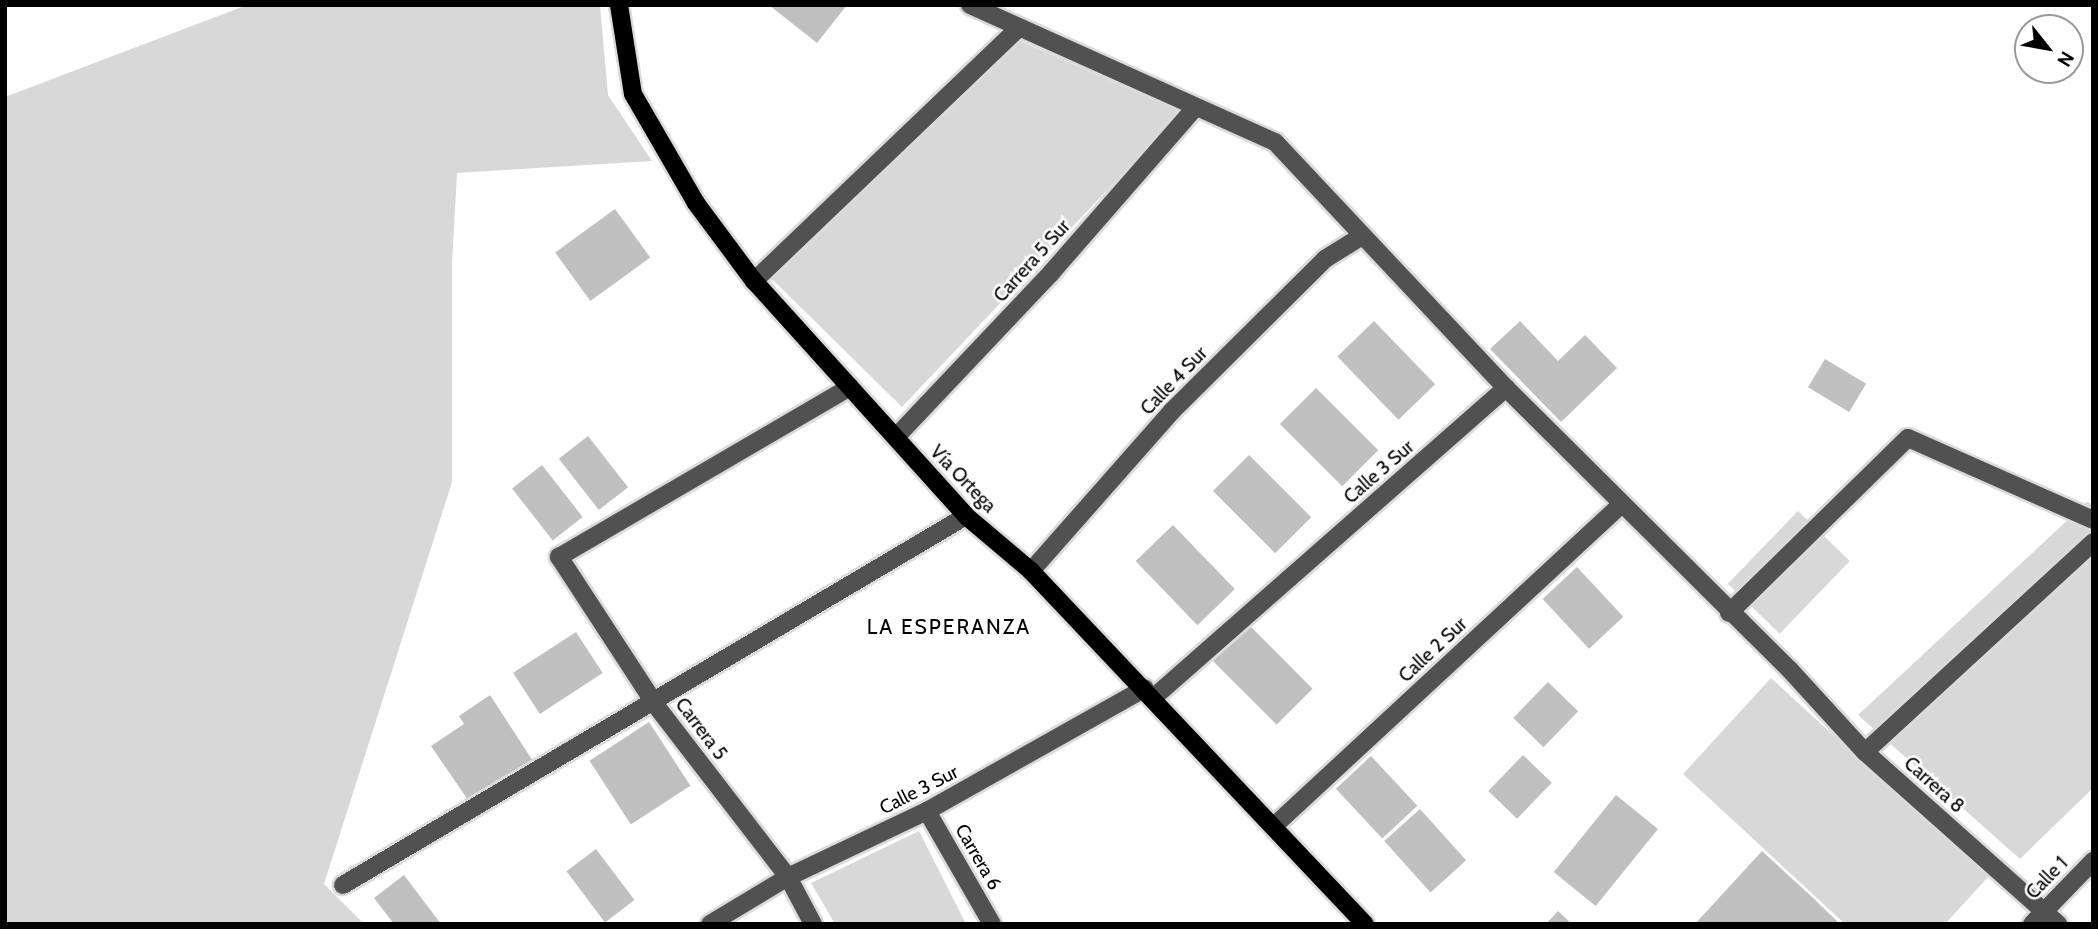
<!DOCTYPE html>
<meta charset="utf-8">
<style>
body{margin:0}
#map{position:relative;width:2098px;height:929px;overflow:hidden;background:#fff;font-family:Cabin,sans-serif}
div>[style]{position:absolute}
.green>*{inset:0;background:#d8d8d8;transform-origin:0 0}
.building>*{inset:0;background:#c0c0c0;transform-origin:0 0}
.roads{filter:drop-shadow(2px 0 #dbdbdb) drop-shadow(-2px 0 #dbdbdb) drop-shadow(0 2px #dbdbdb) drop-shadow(0 -2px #dbdbdb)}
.minor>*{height:18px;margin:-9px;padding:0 9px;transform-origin:9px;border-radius:9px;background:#515151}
.major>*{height:18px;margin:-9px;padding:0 9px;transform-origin:9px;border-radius:9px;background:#000}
span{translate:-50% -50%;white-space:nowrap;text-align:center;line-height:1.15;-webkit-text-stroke:5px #fff;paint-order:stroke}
.street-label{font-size:19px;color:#000}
.neighbourhood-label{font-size:21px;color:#000;letter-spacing:2px}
.frame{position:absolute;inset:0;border:7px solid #000;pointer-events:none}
.north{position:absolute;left:2014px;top:14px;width:70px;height:70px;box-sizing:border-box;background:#fff;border:2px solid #999;border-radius:50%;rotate:121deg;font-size:19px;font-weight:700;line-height:28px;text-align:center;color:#000}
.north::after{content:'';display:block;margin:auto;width:24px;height:32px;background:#000;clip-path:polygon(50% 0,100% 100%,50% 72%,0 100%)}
</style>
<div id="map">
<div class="green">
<i style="clip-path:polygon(247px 5px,600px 5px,608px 95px,652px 161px,457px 173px,452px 263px,452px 482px,324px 884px,364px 924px,5px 924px,5px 97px)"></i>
<i style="clip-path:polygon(1021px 41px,1181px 112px,902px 407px,771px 278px)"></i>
<i style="clip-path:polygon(2087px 502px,2093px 505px,2093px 788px,2020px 859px,1858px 715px)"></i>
<i style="left:1798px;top:511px;width:72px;height:101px;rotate:44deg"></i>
<i style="clip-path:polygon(1771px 678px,1988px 877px,1945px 924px,1845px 924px,1683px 774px)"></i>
<i style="clip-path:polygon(919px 831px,966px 924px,835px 924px,811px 883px)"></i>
</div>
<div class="building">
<i style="clip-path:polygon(769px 5px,847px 5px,817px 43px)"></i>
<i style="left:615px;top:209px;width:60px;height:74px;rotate:54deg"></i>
<i style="left:1374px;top:321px;width:88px;height:51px;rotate:46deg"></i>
<i style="clip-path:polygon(1520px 321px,1558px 361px,1585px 335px,1617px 368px,1561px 422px,1490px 349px)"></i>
<i style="left:1825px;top:359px;width:48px;height:33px;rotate:31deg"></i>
<i style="left:1316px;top:388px;width:88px;height:51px;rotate:45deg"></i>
<i style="left:588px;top:436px;width:65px;height:37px;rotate:52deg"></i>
<i style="left:1249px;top:455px;width:88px;height:51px;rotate:45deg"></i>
<i style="left:542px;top:465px;width:66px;height:38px;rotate:52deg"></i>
<i style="left:1173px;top:525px;width:89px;height:52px;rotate:46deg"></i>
<i style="left:1577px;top:567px;width:68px;height:47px;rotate:47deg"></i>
<i style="left:1249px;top:625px;width:90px;height:51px;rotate:45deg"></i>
<i style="left:576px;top:632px;width:49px;height:75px;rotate:57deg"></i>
<i style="left:1548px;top:682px;width:42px;height:50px;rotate:44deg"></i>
<i style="clip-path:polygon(490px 695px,533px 761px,468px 800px,431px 746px,464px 724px,459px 716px)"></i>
<i style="left:649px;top:722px;width:76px;height:71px;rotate:57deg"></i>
<i style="left:1523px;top:755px;width:40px;height:50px;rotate:44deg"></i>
<i style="left:1371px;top:756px;width:68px;height:48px;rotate:47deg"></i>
<i style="left:1616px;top:795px;width:54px;height:99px;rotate:39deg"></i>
<i style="left:1420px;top:809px;width:69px;height:48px;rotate:48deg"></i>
<i style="left:596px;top:849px;width:64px;height:37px;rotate:53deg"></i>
<i style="clip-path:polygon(1762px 851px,1811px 896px,1840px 924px,1695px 924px)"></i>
<i style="clip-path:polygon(404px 875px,441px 924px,394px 924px,374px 898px)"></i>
<i style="clip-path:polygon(1558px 911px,1572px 924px,1546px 924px)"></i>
</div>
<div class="roads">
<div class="minor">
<i style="left:970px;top:5px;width:334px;rotate:24.2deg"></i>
<i style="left:1275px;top:142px;width:337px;rotate:46.8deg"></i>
<i style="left:1506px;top:388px;width:400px;rotate:44.8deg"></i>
<i style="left:1790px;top:670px;width:111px;rotate:47.6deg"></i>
<i style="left:1865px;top:752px;width:259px;rotate:41.7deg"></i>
<i style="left:754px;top:281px;width:365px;rotate:-43.7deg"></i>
<i style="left:896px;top:437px;width:226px;rotate:-46.6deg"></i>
<i style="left:1051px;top:273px;width:218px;rotate:-48.9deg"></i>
<i style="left:1031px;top:571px;width:213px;rotate:-48.6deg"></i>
<i style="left:1172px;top:411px;width:216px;rotate:-44.8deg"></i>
<i style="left:1325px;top:259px;width:44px;rotate:-31.9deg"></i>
<i style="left:1729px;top:613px;width:250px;rotate:-44.4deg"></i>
<i style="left:1908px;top:438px;width:202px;rotate:23.9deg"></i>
<i style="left:1153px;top:698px;width:470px;rotate:-41.3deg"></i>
<i style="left:1865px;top:752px;width:310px;rotate:-42.6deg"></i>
<i style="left:927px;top:811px;width:130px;rotate:60.1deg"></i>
<i style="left:1274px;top:826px;width:473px;rotate:-42.8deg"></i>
<i style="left:343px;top:885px;width:724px;rotate:-30.64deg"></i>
<i style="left:710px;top:924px;width:91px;rotate:-31.1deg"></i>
<i style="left:788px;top:877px;width:154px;rotate:-25.4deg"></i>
<i style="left:927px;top:811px;width:250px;rotate:-29.4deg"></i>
<i style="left:813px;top:924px;width:53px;rotate:-118deg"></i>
<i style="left:788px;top:877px;width:218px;rotate:-127.6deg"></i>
<i style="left:655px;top:704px;width:176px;rotate:-123.1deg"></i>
<i style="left:559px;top:557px;width:337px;rotate:-30.3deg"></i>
<i style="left:2032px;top:924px;width:88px;rotate:-45.9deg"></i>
</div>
<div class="major">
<i style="left:619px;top:5px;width:90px;rotate:81.1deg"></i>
<i style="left:633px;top:94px;width:126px;rotate:60deg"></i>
<i style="left:696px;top:203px;width:97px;rotate:53.4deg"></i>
<i style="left:754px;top:281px;width:316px;rotate:47.9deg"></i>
<i style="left:966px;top:516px;width:85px;rotate:40.2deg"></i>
<i style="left:1031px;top:571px;width:486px;rotate:46.6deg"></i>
</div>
</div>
<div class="street-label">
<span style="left:1032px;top:261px;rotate:-48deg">Carrera 5 Sur</span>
<span style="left:1174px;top:381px;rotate:-46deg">Calle 4 Sur</span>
<span style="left:1379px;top:472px;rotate:-41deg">Calle 3 Sur</span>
<span style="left:963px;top:479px;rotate:46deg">Vía Ortega</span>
<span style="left:1433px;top:650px;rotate:-43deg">Calle 2 Sur</span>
<span style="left:701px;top:729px;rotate:53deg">Carrera 5</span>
<span style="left:1934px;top:785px;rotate:42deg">Carrera 8</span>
<span style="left:919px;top:790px;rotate:-27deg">Calle 3 Sur</span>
<span style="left:978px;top:857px;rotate:60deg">Carrera 6</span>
<span style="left:2047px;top:878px;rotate:-46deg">Calle 1</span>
</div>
<div class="neighbourhood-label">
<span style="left:949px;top:627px">LA ESPERANZA</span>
</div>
<div class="frame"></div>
<div class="north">N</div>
</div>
